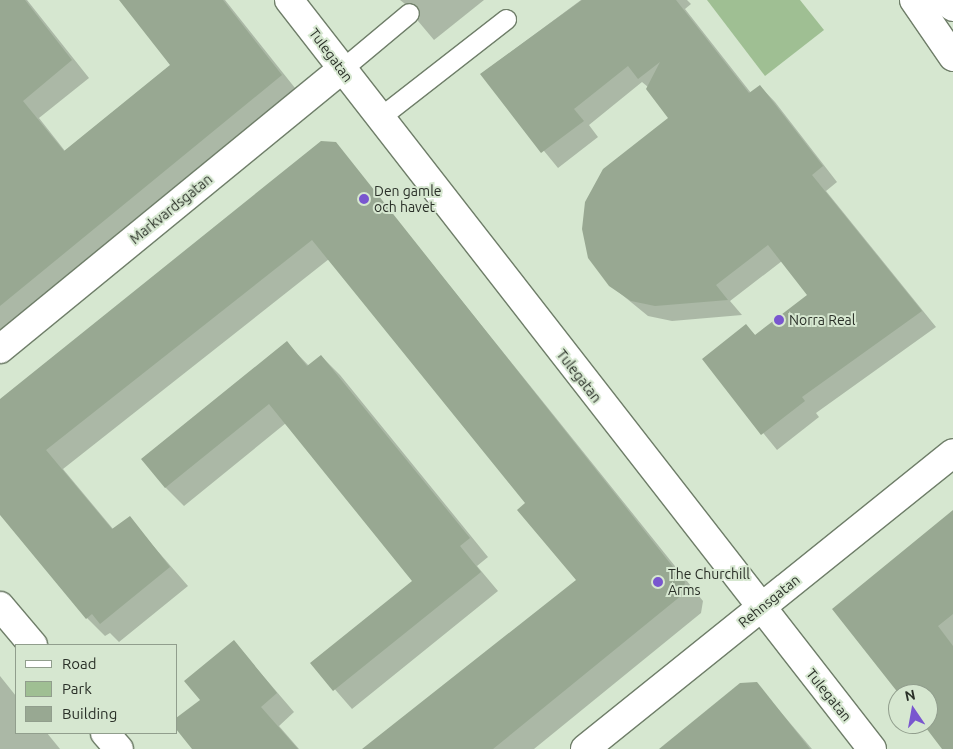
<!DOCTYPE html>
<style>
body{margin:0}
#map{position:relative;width:953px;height:749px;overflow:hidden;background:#d6e7d0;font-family:Ubuntu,sans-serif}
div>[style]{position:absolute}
.green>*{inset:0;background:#9fbf93}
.shadow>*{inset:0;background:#0003}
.building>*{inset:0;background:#98a892}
.roads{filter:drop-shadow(1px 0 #6f7e69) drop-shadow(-1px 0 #6f7e69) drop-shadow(0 1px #6f7e69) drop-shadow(0 -1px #6f7e69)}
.lane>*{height:19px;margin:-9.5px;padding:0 9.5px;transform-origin:9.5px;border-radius:9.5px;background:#fff}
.street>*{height:28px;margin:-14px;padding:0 14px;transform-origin:14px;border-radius:14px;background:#fff}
.dots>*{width:14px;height:14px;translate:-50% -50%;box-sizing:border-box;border:2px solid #d6e7d0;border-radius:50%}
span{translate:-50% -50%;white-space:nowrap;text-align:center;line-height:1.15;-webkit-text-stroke:4px #d6e7d0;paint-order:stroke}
.street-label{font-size:14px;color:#2a3028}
.poi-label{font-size:14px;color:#2a3028}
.left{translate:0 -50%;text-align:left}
.legend{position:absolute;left:15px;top:644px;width:162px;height:90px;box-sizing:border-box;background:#d6e7d0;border:1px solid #919e8d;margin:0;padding:6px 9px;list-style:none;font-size:15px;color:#2a3028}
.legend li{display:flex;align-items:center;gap:10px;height:25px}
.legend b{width:25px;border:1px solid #919e8d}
.north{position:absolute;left:888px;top:684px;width:50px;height:50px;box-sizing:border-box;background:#d6e7d0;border:1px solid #919e8d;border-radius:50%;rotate:348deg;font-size:14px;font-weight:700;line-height:20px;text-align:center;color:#2a3028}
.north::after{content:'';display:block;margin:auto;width:18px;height:22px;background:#7956cf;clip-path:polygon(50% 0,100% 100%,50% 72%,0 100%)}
</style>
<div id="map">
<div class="green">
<i style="clip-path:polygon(707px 0,800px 0,824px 30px,765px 76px)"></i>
</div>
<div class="shadow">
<i style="clip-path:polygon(0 0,27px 0,89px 78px,39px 118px,65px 151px,171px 65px,120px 0,225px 0,299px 93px,0 337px)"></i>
<i style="clip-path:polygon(400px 0,484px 0,434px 40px,418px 21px,418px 14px)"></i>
<i style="clip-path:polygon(581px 0,687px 0,691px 4px,685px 9px,751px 93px,760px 86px,775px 102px,837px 182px,826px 191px,936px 327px,816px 413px,819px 417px,777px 450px,703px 359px,746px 326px,756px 336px,809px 296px,782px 261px,730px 301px,742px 315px,672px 321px,648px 316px,610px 285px,670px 119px,648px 87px,642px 82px,589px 125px,598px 137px,558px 168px,481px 74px)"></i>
<i style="clip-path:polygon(335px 143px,703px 601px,701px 613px,534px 749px,364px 749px,578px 580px,527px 503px,329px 259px,63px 469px,113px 529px,129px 518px,188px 586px,119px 642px,110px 633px,105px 636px,87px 618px,0 513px,0 401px)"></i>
<i style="clip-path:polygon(287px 343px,309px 366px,321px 356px,340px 375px,488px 557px,477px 566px,498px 591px,352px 709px,312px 663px,414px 581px,286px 423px,184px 506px,165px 487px)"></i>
<i style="clip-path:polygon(953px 512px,953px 749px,944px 749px,924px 724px,928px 724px,928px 694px,901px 694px)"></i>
<i style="clip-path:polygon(234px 642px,294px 712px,279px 726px,299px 749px,194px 749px,201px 700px)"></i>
<i style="clip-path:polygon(0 676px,16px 696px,16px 733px,47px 733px,60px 749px,0 749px)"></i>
<i style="clip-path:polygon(757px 684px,812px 749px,661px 749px)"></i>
</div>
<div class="building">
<i style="clip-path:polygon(0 0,25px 0,72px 60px,23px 101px,64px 151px,170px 65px,119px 0,223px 0,282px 75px,0 306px)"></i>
<i style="clip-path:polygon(582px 0,676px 0,749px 93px,760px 85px,823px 166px,812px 175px,922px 311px,802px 397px,805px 401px,761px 435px,702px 359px,746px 324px,755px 335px,807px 295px,768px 245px,716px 285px,728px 300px,655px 306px,631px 301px,609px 286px,588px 258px,582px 229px,585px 202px,603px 169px,668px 118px,646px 89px,660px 62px,638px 79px,628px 66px,574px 109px,584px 121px,541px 153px,480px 74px)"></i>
<i style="clip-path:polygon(321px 141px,336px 142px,685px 582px,682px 595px,493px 749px,362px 749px,576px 580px,517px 510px,525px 503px,312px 240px,46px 450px,112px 529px,130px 516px,170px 567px,100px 624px,92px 614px,86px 619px,0 515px,0 399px)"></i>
<i style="clip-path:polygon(287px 341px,307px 366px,321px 355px,470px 538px,460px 546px,481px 572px,333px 691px,310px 663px,412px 581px,269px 404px,165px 488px,141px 459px)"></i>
<i style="clip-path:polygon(953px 510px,953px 614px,938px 626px,953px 646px,953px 749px,942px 749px,923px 724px,928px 724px,928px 694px,899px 694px,832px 609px)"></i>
<i style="clip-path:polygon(234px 640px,277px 693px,261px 707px,298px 749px,192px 749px,176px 729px,176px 718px,200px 700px,184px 681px)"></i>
<i style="clip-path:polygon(757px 682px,810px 749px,659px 749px,740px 683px)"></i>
</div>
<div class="roads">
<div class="lane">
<i style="left:342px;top:69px;width:87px;rotate:-39.9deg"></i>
<i style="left:379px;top:118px;width:161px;rotate:-37.9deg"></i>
</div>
<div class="street">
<i style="left:289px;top:0;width:949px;rotate:52.1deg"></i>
<i style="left:914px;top:0;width:69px;rotate:55.6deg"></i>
<i style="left:943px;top:0;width:12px;rotate:35deg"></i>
<i style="left:0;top:349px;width:442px;rotate:-39.3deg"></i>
<i style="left:0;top:606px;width:51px;rotate:49.8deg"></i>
<i style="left:105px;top:733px;width:21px;rotate:49deg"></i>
<i style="left:585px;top:749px;width:472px;rotate:-38.8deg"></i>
</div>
</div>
<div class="dots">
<i style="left:364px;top:199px;background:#7956cf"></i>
<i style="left:779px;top:320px;background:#7956cf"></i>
<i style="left:658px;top:582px;background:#7956cf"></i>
</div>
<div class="street-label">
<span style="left:331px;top:55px;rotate:53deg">Tulegatan</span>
<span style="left:171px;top:209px;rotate:-39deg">Markvardsgatan</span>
<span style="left:579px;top:376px;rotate:52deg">Tulegatan</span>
<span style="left:769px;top:601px;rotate:-39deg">Rehnsgatan</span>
<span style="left:829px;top:695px;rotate:51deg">Tulegatan</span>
</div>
<div class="poi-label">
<span class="left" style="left:374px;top:199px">Den gamle<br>och havet</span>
<span class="left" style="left:789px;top:320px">Norra Real</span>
<span class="left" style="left:668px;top:582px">The Churchill<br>Arms</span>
</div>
<ul class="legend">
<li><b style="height:6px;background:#fff"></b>Road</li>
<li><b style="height:14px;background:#9fbf93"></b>Park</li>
<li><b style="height:14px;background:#98a892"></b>Building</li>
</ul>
<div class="north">N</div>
</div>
